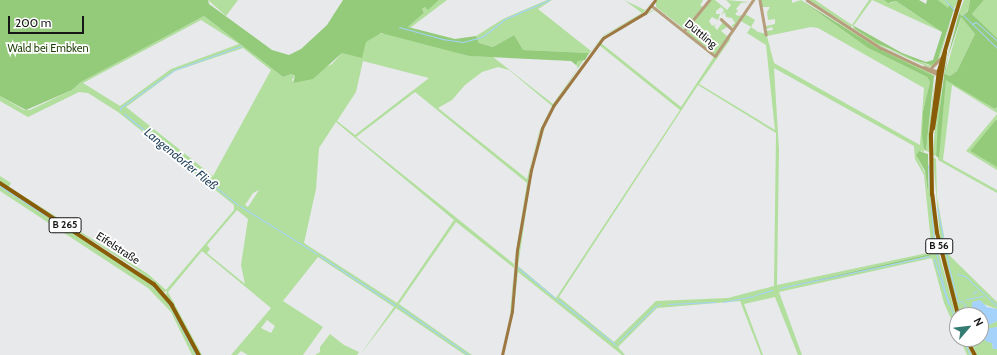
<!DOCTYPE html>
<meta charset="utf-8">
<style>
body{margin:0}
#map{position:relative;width:997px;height:355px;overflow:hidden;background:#e7e9eb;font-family:Cabin,sans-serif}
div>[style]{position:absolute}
.green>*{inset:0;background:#b2df9d}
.forest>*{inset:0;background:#94cb7a}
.water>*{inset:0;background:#a5d2fb}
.stream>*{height:1px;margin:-0.5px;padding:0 0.5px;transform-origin:0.5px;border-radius:0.5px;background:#a5d2fb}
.street>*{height:2.5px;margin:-1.25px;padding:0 1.25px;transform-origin:1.25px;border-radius:1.25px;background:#b69d7b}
.secondary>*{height:3px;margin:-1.5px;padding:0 1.5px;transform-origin:1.5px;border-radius:1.5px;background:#9d7843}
.primary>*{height:3.5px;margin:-1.75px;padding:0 1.75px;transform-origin:1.75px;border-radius:1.75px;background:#895d08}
span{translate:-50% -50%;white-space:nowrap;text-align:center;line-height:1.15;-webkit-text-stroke:3.5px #fff;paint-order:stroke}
.shield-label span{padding:1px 3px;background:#fff;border:1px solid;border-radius:3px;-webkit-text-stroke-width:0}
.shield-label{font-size:10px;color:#161617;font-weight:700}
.street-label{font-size:11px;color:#161617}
.park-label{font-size:11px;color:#1d3f05}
.water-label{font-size:12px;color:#1b3c57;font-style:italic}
.north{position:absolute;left:949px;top:307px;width:40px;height:40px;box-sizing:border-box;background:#fff;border:1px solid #a2a2a2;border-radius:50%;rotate:62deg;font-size:11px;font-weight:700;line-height:16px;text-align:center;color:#161617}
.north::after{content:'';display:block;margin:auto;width:14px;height:18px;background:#347b73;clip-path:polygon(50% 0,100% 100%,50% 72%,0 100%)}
.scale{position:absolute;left:8px;top:16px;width:76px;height:18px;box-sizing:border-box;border:2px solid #161617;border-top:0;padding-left:5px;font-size:12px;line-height:14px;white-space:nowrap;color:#161617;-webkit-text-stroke:3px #fff;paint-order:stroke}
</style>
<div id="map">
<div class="green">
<i style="clip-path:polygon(208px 0,238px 0,226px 16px)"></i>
<i style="clip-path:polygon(439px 0,447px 0,410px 28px,408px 27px,424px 13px,422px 9px,425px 7px,428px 9px)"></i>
<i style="clip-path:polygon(547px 0,552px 0,538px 9px,591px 51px,604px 35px,642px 13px,624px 0,645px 10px,654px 0,642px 14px,605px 35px,587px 56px,589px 53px,522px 50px,514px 35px,493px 47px,479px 43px,476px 36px,503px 19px)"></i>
<i style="clip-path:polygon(656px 0,702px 0,703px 1px,700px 5px,703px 7px,684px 29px,656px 7px)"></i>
<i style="clip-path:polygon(710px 0,715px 0,727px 10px,731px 5px,726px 0,749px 2px,741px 3px,736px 9px,738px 11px,735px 14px,738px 16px,742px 15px,734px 27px,731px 26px,735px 23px,732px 18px,726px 17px,725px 12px,721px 15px,724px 10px,721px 7px,716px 11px,716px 14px,720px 14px,718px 20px,712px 17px,709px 21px,712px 26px,716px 24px,714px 26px,717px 30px,723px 22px,730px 28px,727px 27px,721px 31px,727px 36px,730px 33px,716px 55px,686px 32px)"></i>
<i style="clip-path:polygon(evenodd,761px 0,792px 0,792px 3px,801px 0,868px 48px,927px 77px,930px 82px,923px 111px,924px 152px,919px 151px,916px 155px,925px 173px,928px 194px,929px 155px,935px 239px,957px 319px,957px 332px,944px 303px,932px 258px,779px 292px,802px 355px,798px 355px,775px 297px,744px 304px,763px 355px,761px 355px,740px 301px,657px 308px,618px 347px,625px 355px,622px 355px,518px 272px,513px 316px,502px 355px,512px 317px,519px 245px,532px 165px,548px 117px,575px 76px,607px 35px,655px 9px,714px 56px,718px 55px,730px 37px,730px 40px,699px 84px,775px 130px,766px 45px,747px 33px,751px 27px,741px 21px,745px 14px,755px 20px,751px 27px,758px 32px,767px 34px,766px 31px,773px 30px,772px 27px,766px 29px,766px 26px,775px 24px,775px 19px,768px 20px,767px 12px,770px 7px,762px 7px,761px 0,655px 10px,714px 57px,681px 107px,601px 43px,610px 34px,655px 10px,761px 0,811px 27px,818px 28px,924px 88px,920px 145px,774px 63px,767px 36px,811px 27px,761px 0,599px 45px,680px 110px,556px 298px,518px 266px,532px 171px,548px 117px,599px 45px,761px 0,774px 68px,914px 146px,915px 159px,924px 175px,932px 252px,777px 285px,779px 150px,774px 68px,761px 0,698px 85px,776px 133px,774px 286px,728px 298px,656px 301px,614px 342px,559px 297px,698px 85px,761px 0,926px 255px,932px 255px,839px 277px,781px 288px,926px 255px)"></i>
<i style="clip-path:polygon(803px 0,874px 45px,928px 71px,935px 76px,929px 152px,926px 151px,935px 77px,879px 49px)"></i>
<i style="clip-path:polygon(809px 0,815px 0,852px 25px,869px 0,884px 0,891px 3px,896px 1px,942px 32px,872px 0,854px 25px,855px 29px,888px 49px,928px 65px,937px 62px,953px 13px,939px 60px,933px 66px,928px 67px,878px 45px,853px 28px,853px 25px,851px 27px)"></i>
<i style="clip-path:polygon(938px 0,958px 0,954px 9px,950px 5px,948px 9px)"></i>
<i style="clip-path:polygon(964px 0,970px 0,968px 10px,962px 16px,959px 13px)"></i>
<i style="clip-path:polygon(984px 0,997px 0,997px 38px,972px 14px)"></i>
<i style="clip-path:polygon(evenodd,204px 16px,283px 77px,291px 74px,295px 77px,292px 79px,293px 83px,332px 64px,342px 53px,376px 34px,388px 33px,469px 56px,493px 57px,553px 104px,578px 68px,576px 65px,578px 61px,585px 58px,554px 104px,539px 134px,531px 165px,514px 266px,512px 307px,501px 355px,510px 315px,514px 268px,456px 222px,399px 304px,472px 355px,465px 355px,396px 308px,360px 355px,394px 307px,318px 257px,283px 301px,323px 327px,303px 355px,248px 355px,241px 351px,237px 355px,231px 355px,271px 308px,202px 251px,168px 292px,202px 355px,200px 355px,166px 295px,167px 291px,164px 292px,135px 268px,0 182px,0 176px,11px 183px,9px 187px,148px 274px,166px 290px,234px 210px,234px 205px,118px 112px,88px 93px,79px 92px,28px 117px,0 101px,0 96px,24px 110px,30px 110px,72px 90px,81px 82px,204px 16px,201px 20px,239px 44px,171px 69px,120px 106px,83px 83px,201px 20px,204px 16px,243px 48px,271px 70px,213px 176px,126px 107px,175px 71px,243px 48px,204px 16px,363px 61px,429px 78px,355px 135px,337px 121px,356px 92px,363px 61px,204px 16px,498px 67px,509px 70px,552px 106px,539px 132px,527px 179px,438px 108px,452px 100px,465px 85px,482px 72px,498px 67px,204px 16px,415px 92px,527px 183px,514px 264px,356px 137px,415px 92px,204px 16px,336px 122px,454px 220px,397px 303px,304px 243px,316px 189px,319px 148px,336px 122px,204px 16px,259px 190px,248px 207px,245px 205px,253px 193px,259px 190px,204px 16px,237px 210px,248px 219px,241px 265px,245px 284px,207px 253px,210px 249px,207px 245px,237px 210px,204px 16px,267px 320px,275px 326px,271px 333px,261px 328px,267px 320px)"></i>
<i style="clip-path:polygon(957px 16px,943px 73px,936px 156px,933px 155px,935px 125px,944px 67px)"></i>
<i style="clip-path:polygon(961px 17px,975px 34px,957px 71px,950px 76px,945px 74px)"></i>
<i style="clip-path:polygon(946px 79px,995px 109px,997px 107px,997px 113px,952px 85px,943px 160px,997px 190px,997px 193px,938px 160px)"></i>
<i style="clip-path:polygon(997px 114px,997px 120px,970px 151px,997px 167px,997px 170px,966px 151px)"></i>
<i style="clip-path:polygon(933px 157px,936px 159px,937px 197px,947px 253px,997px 302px,997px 309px,975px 301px,972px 305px,975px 315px,960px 315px,940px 238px)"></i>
<i style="clip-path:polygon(0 185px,151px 283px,171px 307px,197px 355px,192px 355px,171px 312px,148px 288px,0 191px)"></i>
<i style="clip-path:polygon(997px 321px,997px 327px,981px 336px,981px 328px)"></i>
<i style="clip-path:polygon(330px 334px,344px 345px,359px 352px,357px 355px,315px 355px,320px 352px,320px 347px)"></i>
<i style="clip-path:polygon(981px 338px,992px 343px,993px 349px,997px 349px,997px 355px,977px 355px,970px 339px)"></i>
<i style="clip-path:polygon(960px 339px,965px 339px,972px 355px,967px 355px)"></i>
</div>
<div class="forest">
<i style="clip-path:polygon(0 0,208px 0,209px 4px,272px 50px,289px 55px,301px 49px,327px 25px,343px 0,439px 0,428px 10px,425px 7px,422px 9px,424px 13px,408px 27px,455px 39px,476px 36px,479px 43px,493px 47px,514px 35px,523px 50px,589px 53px,585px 60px,578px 61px,576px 65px,571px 61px,469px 56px,381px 33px,366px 42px,362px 58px,342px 53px,313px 79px,293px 83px,295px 76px,291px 74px,283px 77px,204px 16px,81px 82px,72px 90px,26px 110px,0 96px)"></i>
<i style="clip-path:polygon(801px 0,879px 49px,934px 76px,926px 151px,924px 149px,922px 135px,923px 111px,930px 82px,927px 77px,868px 48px)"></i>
<i style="clip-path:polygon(884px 0,919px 0,926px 4px,927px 0,938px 0,948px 8px,950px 4px,954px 9px,937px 62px,931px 65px,914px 60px,877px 43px,855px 29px,854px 26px,902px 53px,926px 62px,933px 60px,942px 32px,896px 1px,888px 3px)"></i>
<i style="clip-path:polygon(evenodd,970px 0,984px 0,972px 14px,997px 38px,997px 107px,995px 109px,946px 80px,939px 158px,936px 156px,938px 122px,945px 68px,959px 13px,962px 16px,968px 11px,970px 0,961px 17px,975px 34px,957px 71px,950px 76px,945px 74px,948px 57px,961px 17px)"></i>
<i style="clip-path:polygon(996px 120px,997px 120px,997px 167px,970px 151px)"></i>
<i style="clip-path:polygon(919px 151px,928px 154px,928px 193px,925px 171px,916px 155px)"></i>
<i style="clip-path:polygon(926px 255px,932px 255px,839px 277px,781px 288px)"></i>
</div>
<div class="water">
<i style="clip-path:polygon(980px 300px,987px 307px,997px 309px,997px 321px,983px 328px,981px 328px,981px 315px,974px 315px,972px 309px,972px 302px)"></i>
<i style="clip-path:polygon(997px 327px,997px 349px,993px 349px,992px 343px,987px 342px,981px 336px,990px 328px)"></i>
</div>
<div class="stream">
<i style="left:945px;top:0;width:15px;rotate:48deg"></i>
<i style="left:963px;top:15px;width:47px;rotate:44.1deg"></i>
<i style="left:972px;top:24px;width:4px;rotate:-27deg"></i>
<i style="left:976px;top:22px;width:28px;rotate:42deg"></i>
<i style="left:399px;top:27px;width:45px;rotate:15.6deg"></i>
<i style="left:442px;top:39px;width:21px;rotate:8deg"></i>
<i style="left:463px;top:42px;width:20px;rotate:-15deg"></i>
<i style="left:482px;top:37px;width:29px;rotate:-38deg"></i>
<i style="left:505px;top:19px;width:48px;rotate:-23.4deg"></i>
<i style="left:120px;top:110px;width:2px;rotate:-90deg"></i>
<i style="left:120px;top:108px;width:66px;rotate:-35.1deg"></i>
<i style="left:174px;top:70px;width:71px;rotate:-19.7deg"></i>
<i style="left:124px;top:114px;width:146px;rotate:38.6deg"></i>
<i style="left:928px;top:165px;width:79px;rotate:85.7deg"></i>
<i style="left:934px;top:244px;width:49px;rotate:77.1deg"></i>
<i style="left:945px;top:292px;width:35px;rotate:70deg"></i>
<i style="left:0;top:186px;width:54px;rotate:32.8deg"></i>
<i style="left:240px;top:206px;width:91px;rotate:31.9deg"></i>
<i style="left:937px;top:207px;width:66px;rotate:78.7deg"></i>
<i style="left:950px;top:272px;width:31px;rotate:75deg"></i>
<i style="left:958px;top:302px;width:3px;rotate:-18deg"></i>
<i style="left:961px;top:301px;width:6px;rotate:45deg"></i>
<i style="left:965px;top:305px;width:10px;rotate:73deg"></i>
<i style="left:320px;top:256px;width:90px;rotate:33.2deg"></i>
<i style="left:934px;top:259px;width:47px;rotate:72.7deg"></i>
<i style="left:517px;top:267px;width:49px;rotate:39.2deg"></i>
<i style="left:957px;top:274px;width:8px;rotate:14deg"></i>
<i style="left:965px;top:276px;width:44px;rotate:43.2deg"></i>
<i style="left:150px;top:283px;width:11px;rotate:45deg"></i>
<i style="left:780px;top:288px;width:152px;rotate:-12.1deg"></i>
<i style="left:973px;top:293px;width:4px;rotate:-27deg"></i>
<i style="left:755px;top:295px;width:18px;rotate:-16deg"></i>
<i style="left:557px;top:299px;width:75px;rotate:37.9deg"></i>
<i style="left:966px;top:299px;width:17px;rotate:-10deg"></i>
<i style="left:167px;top:302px;width:6px;rotate:51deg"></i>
<i style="left:723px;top:302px;width:31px;rotate:-11deg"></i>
<i style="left:668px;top:304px;width:47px;rotate:-2.4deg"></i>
<i style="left:658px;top:305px;width:2px;rotate:-27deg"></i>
<i style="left:398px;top:306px;width:86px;rotate:34.6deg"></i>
<i style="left:172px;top:310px;width:51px;rotate:61.9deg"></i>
<i style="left:963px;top:339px;width:17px;rotate:66deg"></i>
<i style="left:619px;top:341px;width:51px;rotate:-43.4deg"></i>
</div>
<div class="street">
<i style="left:760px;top:0;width:35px;rotate:80deg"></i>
<i style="left:807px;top:0;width:88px;rotate:33deg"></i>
<i style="left:881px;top:48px;width:64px;rotate:25deg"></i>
<i style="left:652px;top:6px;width:80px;rotate:38.4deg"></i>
<i style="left:715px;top:56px;width:68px;rotate:-55.8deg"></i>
<i style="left:721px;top:19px;width:16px;rotate:43deg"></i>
<i style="left:684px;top:31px;width:40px;rotate:-51deg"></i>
<i style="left:924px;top:67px;width:16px;rotate:18deg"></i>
<i style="left:931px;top:68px;width:14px;rotate:-45deg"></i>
</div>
<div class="secondary">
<i style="left:502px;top:355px;width:45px;rotate:-77.2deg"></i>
<i style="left:512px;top:311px;width:61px;rotate:-85.3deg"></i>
<i style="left:517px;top:250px;width:81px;rotate:-80.1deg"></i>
<i style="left:531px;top:170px;width:43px;rotate:-75.3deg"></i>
<i style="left:542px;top:128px;width:25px;rotate:-63deg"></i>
<i style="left:553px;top:106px;width:84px;rotate:-53.7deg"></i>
<i style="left:603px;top:38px;width:49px;rotate:-30.8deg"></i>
<i style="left:645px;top:13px;width:16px;rotate:-52deg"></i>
</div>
<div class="primary">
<i style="left:933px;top:129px;width:78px;rotate:-81.1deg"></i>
<i style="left:0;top:183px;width:184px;rotate:33.3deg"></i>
<i style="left:154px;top:284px;width:28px;rotate:49deg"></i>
<i style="left:172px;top:305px;width:57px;rotate:61.6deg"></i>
<i style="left:958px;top:315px;width:85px;rotate:-104.4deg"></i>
<i style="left:937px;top:233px;width:38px;rotate:-97deg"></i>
<i style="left:932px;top:195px;width:60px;rotate:-91deg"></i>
<i style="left:931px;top:135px;width:64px;rotate:-82.9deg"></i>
<i style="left:939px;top:71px;width:74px;rotate:-73.5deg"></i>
<i style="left:967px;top:339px;width:18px;rotate:63deg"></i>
</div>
<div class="shield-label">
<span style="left:65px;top:225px">B 265</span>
<span style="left:939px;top:246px">B 56</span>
</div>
<div class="street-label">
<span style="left:701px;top:34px;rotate:39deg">Düttling</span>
<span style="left:118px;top:248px;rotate:33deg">Eifelstraße</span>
</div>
<div class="park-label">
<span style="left:48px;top:48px">Wald bei Embken</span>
</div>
<div class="water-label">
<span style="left:181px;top:159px;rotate:39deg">Langendorfer Fließ</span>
</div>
<div class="north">N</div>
<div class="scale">200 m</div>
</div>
